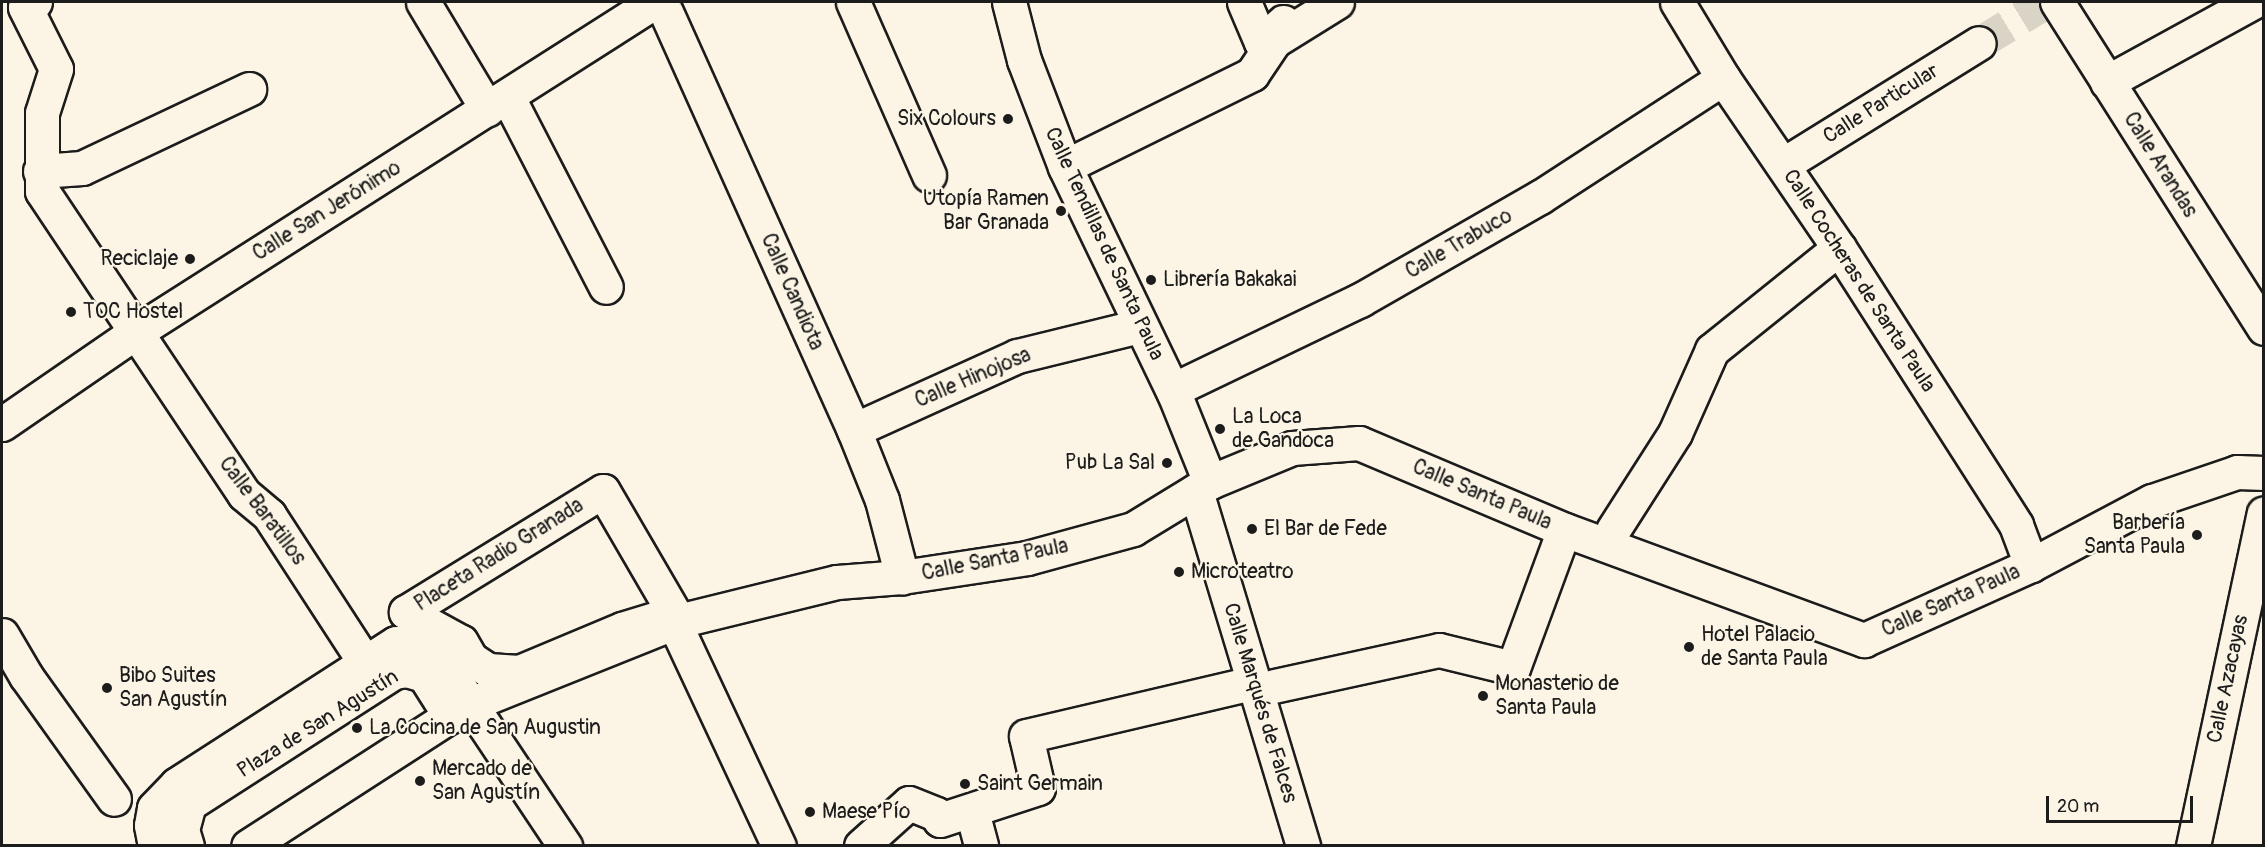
<!DOCTYPE html>
<meta charset="utf-8">
<style>
body{margin:0}
#map{position:relative;width:2265px;height:847px;overflow:hidden;background:#fcf5e5;font-family:Pangolin,sans-serif}
div>[style]{position:absolute}
.minor-tunnel>*{height:33px;margin-top:-16.5px;transform-origin:0;background:repeating-linear-gradient(90deg,#dad4c7 0 33px,transparent 0 49px)}
.roads{filter:drop-shadow(2px 0 #1c1c1c) drop-shadow(-2px 0 #1c1c1c) drop-shadow(0 2px #1c1c1c) drop-shadow(0 -2px #1c1c1c)}
.minor>*{height:33px;margin:-16.5px;padding:0 16.5px;transform-origin:16.5px;border-radius:16.5px;background:#fcf5e5}
.major>*{height:33px;margin:-16.5px;padding:0 16.5px;transform-origin:16.5px;border-radius:16.5px;background:#fcf5e5}
.dots>*{width:16px;height:16px;translate:-50% -50%;box-sizing:border-box;border:3px solid #fcf5e5;border-radius:50%}
span{translate:-50% -50%;white-space:nowrap;text-align:center;line-height:1.15;-webkit-text-stroke:4.5px #fcf5e5;paint-order:stroke}
.street-label{font-size:21px;color:#1c1c1c}
.poi-label{font-size:21px;color:#1c1c1c}
.right{translate:-100% -50%;text-align:right}
.left{translate:0 -50%;text-align:left}
.frame{position:absolute;inset:0;border:3px solid #1c1c1c;pointer-events:none}
.scale{position:absolute;left:2046px;top:796px;width:147px;height:27px;box-sizing:border-box;border:3px solid #1c1c1c;border-top:0;padding-left:8px;font-size:18px;line-height:21px;white-space:nowrap;color:#1c1c1c;-webkit-text-stroke:4px #fcf5e5;paint-order:stroke}
</style>
<div id="map">
<div class="minor-tunnel">
<i style="left:1979px;top:43px;width:77px;rotate:-31.2deg"></i>
</div>
<div class="roads">
<div class="minor">
<i style="left:35px;top:2px;width:11px;rotate:153deg"></i>
<i style="left:25px;top:7px;width:69px;rotate:63.4deg"></i>
<i style="left:56px;top:69px;width:46px;rotate:107.7deg"></i>
<i style="left:42px;top:113px;width:78px;rotate:90deg"></i>
<i style="left:42px;top:191px;width:364px;rotate:56.3deg"></i>
<i style="left:244px;top:494px;width:33px;rotate:40deg"></i>
<i style="left:269px;top:515px;width:176px;rotate:57deg"></i>
<i style="left:423px;top:2px;width:125px;rotate:59.1deg"></i>
<i style="left:853px;top:2px;width:189px;rotate:66.3deg"></i>
<i style="left:1009px;top:2px;width:60px;rotate:75.5deg"></i>
<i style="left:1024px;top:60px;width:115px;rotate:69deg"></i>
<i style="left:1065px;top:167px;width:251px;rotate:64.3deg"></i>
<i style="left:1174px;top:393px;width:96px;rotate:68deg"></i>
<i style="left:1244px;top:2px;width:43px;rotate:67deg"></i>
<i style="left:1261px;top:42px;width:30px;rotate:-42deg"></i>
<i style="left:1677px;top:2px;width:89px;rotate:58.8deg"></i>
<i style="left:1723px;top:78px;width:206px;rotate:55.7deg"></i>
<i style="left:1839px;top:248px;width:329px;rotate:57.4deg"></i>
<i style="left:2016px;top:525px;width:43px;rotate:69.4deg"></i>
<i style="left:2057px;top:2px;width:386px;rotate:57.6deg"></i>
<i style="left:666px;top:12px;width:458px;rotate:65.8deg"></i>
<i style="left:854px;top:430px;width:75px;rotate:68.2deg"></i>
<i style="left:882px;top:500px;width:80px;rotate:75.4deg"></i>
<i style="left:2107px;top:82px;width:166px;rotate:-28.7deg"></i>
<i style="left:514px;top:109px;width:200px;rotate:62.7deg"></i>
<i style="left:1072px;top:163px;width:201px;rotate:-26.3deg"></i>
<i style="left:1252px;top:74px;width:40px;rotate:-56deg"></i>
<i style="left:1274px;top:41px;width:74px;rotate:-31.8deg"></i>
<i style="left:1784px;top:164px;width:229px;rotate:-31.8deg"></i>
<i style="left:40px;top:171px;width:42px;rotate:-4.1deg"></i>
<i style="left:82px;top:168px;width:185px;rotate:-25.3deg"></i>
<i style="left:1181px;top:386px;width:199px;rotate:-25.7deg"></i>
<i style="left:1360px;top:300px;width:207px;rotate:-29.8deg"></i>
<i style="left:1540px;top:197px;width:218px;rotate:-33deg"></i>
<i style="left:854px;top:430px;width:179px;rotate:-24.4deg"></i>
<i style="left:1017px;top:356px;width:117px;rotate:-13.8deg"></i>
<i style="left:603px;top:491px;width:141px;rotate:59.8deg"></i>
<i style="left:674px;top:613px;width:54px;rotate:162.9deg"></i>
<i style="left:622px;top:629px;width:112px;rotate:157.3deg"></i>
<i style="left:519px;top:672px;width:31px;rotate:-176deg"></i>
<i style="left:488px;top:670px;width:20px;rotate:-147deg"></i>
<i style="left:471px;top:659px;width:20px;rotate:-120deg"></i>
<i style="left:461px;top:642px;width:63px;rotate:-151.4deg"></i>
<i style="left:406px;top:612px;width:231px;rotate:-31.6deg"></i>
<i style="left:1196px;top:491px;width:371px;rotate:73.2deg"></i>
<i style="left:1613px;top:530px;width:115px;rotate:-57.4deg"></i>
<i style="left:1675px;top:433px;width:91px;rotate:-66deg"></i>
<i style="left:1712px;top:350px;width:163px;rotate:-38.8deg"></i>
<i style="left:678px;top:621px;width:14px;rotate:82deg"></i>
<i style="left:680px;top:635px;width:233px;rotate:64.9deg"></i>
<i style="left:2px;top:635px;width:48px;rotate:59.7deg"></i>
<i style="left:26px;top:676px;width:151px;rotate:54.4deg"></i>
<i style="left:1274px;top:686px;width:169px;rotate:-12.3deg"></i>
<i style="left:1439px;top:650px;width:76px;rotate:13.7deg"></i>
<i style="left:1513px;top:668px;width:133px;rotate:-69.8deg"></i>
<i style="left:473px;top:703px;width:221px;rotate:-21.8deg"></i>
<i style="left:678px;top:621px;width:164px;rotate:-13.8deg"></i>
<i style="left:837px;top:582px;width:65px;rotate:-4.4deg"></i>
<i style="left:902px;top:577px;width:126px;rotate:-8.6deg"></i>
<i style="left:1027px;top:558px;width:110px;rotate:-15.3deg"></i>
<i style="left:1133px;top:529px;width:90px;rotate:-31.4deg"></i>
<i style="left:1210px;top:482px;width:89px;rotate:-22.5deg"></i>
<i style="left:1292px;top:448px;width:67px;rotate:-4.3deg"></i>
<i style="left:1359px;top:443px;width:224px;rotate:22.9deg"></i>
<i style="left:1565px;top:530px;width:319px;rotate:20.2deg"></i>
<i style="left:1864px;top:640px;width:183px;rotate:-24.2deg"></i>
<i style="left:2031px;top:565px;width:137px;rotate:-27.9deg"></i>
<i style="left:2152px;top:501px;width:90px;rotate:-18.8deg"></i>
<i style="left:2237px;top:472px;width:27px;rotate:2deg"></i>
<i style="left:974px;top:819px;width:28px;rotate:75deg"></i>
<i style="left:155px;top:846px;width:21px;rotate:-101deg"></i>
<i style="left:151px;top:825px;width:17px;rotate:-80deg"></i>
<i style="left:154px;top:808px;width:33px;rotate:-46deg"></i>
<i style="left:177px;top:784px;width:260px;rotate:-32.8deg"></i>
<i style="left:396px;top:643px;width:22px;rotate:5deg"></i>
<i style="left:418px;top:645px;width:27px;rotate:33deg"></i>
<i style="left:441px;top:660px;width:224px;rotate:56.3deg"></i>
<i style="left:187px;top:846px;width:17px;rotate:-107deg"></i>
<i style="left:182px;top:830px;width:27px;rotate:-75deg"></i>
<i style="left:189px;top:804px;width:244px;rotate:-32.8deg"></i>
<i style="left:394px;top:672px;width:12px;rotate:-9deg"></i>
<i style="left:406px;top:670px;width:19px;rotate:16deg"></i>
<i style="left:424px;top:675px;width:49px;rotate:57.6deg"></i>
<i style="left:450px;top:716px;width:240px;rotate:147.2deg"></i>
<i style="left:861px;top:846px;width:64px;rotate:-41.9deg"></i>
<i style="left:909px;top:803px;width:29px;rotate:22deg"></i>
<i style="left:936px;top:814px;width:7px;rotate:56deg"></i>
<i style="left:940px;top:820px;width:103px;rotate:-18.1deg"></i>
<i style="left:1038px;top:788px;width:53px;rotate:-103deg"></i>
<i style="left:1026px;top:736px;width:219px;rotate:-13.2deg"></i>
<i style="left:2193px;top:846px;width:340px;rotate:-78deg"></i>
</div>
<div class="major">
<i style="left:2px;top:424px;width:163px;rotate:-34.5deg"></i>
<i style="left:136px;top:332px;width:614px;rotate:-32.5deg"></i>
</div>
</div>
<div class="dots">
<i style="left:1008px;top:119px;background:#1c1c1c"></i>
<i style="left:1061px;top:211px;background:#1c1c1c"></i>
<i style="left:190px;top:259px;background:#1c1c1c"></i>
<i style="left:1151px;top:280px;background:#1c1c1c"></i>
<i style="left:71px;top:312px;background:#1c1c1c"></i>
<i style="left:1220px;top:429px;background:#1c1c1c"></i>
<i style="left:1167px;top:463px;background:#1c1c1c"></i>
<i style="left:1252px;top:529px;background:#1c1c1c"></i>
<i style="left:2197px;top:535px;background:#1c1c1c"></i>
<i style="left:1179px;top:572px;background:#1c1c1c"></i>
<i style="left:1689px;top:647px;background:#1c1c1c"></i>
<i style="left:107px;top:688px;background:#1c1c1c"></i>
<i style="left:1483px;top:696px;background:#1c1c1c"></i>
<i style="left:357px;top:728px;background:#1c1c1c"></i>
<i style="left:420px;top:781px;background:#1c1c1c"></i>
<i style="left:965px;top:784px;background:#1c1c1c"></i>
<i style="left:810px;top:812px;background:#1c1c1c"></i>
</div>
<div class="street-label">
<span style="left:1881px;top:104px;rotate:-32deg">Calle Particular</span>
<span style="left:2160px;top:165px;rotate:58deg">Calle Arandas</span>
<span style="left:327px;top:211px;rotate:-32deg">Calle San Jerónimo</span>
<span style="left:1104px;top:244px;rotate:65deg">Calle Tendillas de Santa Paula</span>
<span style="left:1459px;top:244px;rotate:-30deg">Calle Trabuco</span>
<span style="left:1859px;top:281px;rotate:57deg">Calle Cocheras de Santa Paula</span>
<span style="left:792px;top:292px;rotate:66deg">Calle Candiota</span>
<span style="left:973px;top:378px;rotate:-23deg">Calle Hinojosa</span>
<span style="left:1482px;top:495px;rotate:23deg">Calle Santa Paula</span>
<span style="left:262px;top:511px;rotate:53deg">Calle Baratillos</span>
<span style="left:499px;top:555px;rotate:-32deg">Placeta Radio Granada</span>
<span style="left:995px;top:560px;rotate:-11deg">Calle Santa Paula</span>
<span style="left:1951px;top:601px;rotate:-24deg">Calle Santa Paula</span>
<span style="left:2228px;top:679px;rotate:-78deg">Calle Azacayas</span>
<span style="left:1260px;top:703px;rotate:73deg">Calle Marqués de Falces</span>
<span style="left:318px;top:724px;rotate:-32deg">Plaza de San Agustín</span>
</div>
<div class="poi-label">
<span class="right" style="left:996px;top:119px">Six Colours</span>
<span class="right" style="left:1049px;top:211px">Utopía Ramen<br>Bar Granada</span>
<span class="right" style="left:178px;top:259px">Reciclaje</span>
<span class="left" style="left:1163px;top:280px">Librería Bakakai</span>
<span class="left" style="left:83px;top:312px">TOC Hostel</span>
<span class="left" style="left:1232px;top:429px">La Loca<br>de Gandoca</span>
<span class="right" style="left:1155px;top:463px">Pub La Sal</span>
<span class="right" style="left:2185px;top:535px">Barbería<br>Santa Paula</span>
<span class="left" style="left:1264px;top:529px">El Bar de Fede</span>
<span class="left" style="left:1191px;top:572px">Microteatro</span>
<span class="left" style="left:1701px;top:647px">Hotel Palacio<br>de Santa Paula</span>
<span class="left" style="left:119px;top:688px">Bibo Suites<br>San Agustín</span>
<span class="left" style="left:1495px;top:696px">Monasterio de<br>Santa Paula</span>
<span class="left" style="left:369px;top:728px">La Cocina de San Augustin</span>
<span class="left" style="left:432px;top:781px">Mercado de<br>San Agustín</span>
<span class="left" style="left:977px;top:784px">Saint Germain</span>
<span class="left" style="left:822px;top:812px">Maese Pío</span>
</div>
<div class="frame"></div>
<div class="scale">20 m</div>
</div>
